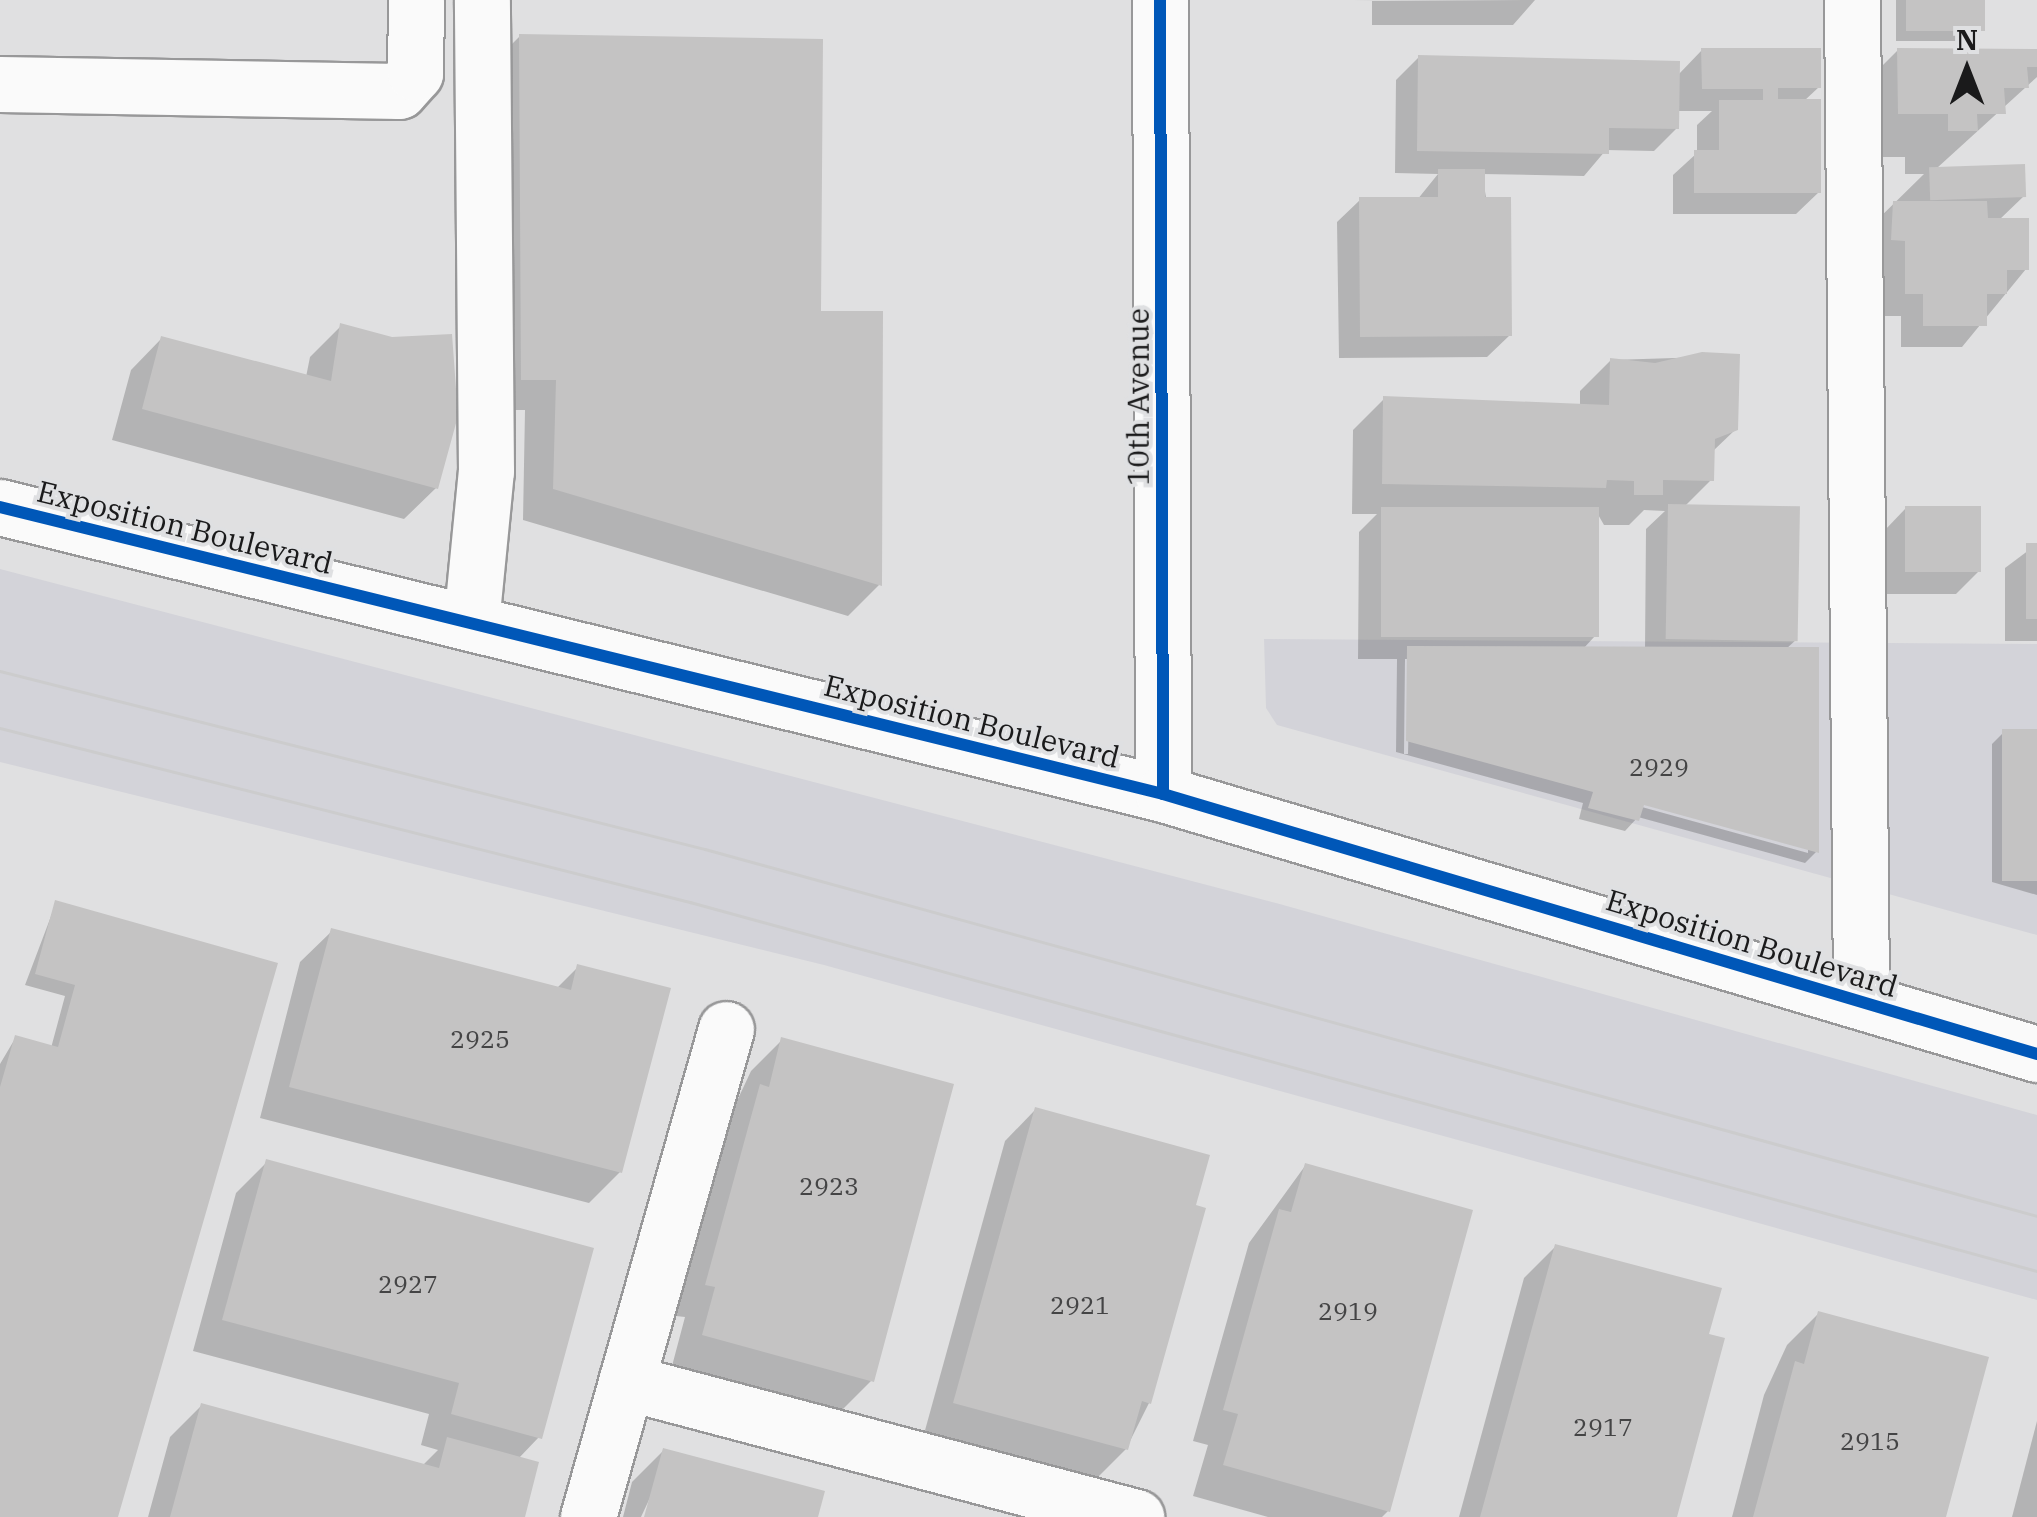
<!DOCTYPE html>
<style>
body{margin:0}
#map{position:relative;width:2037px;height:1517px;overflow:hidden;background:#e0e0e1;font-family:"IBM Plex Serif",serif}
div>[style]{position:absolute}
.built>*{inset:0;background:#d3d3d9}
.shadow>*{inset:0;background:#0003}
.building>*{inset:0;background:#c4c3c3;transform-origin:0 0}
.roads{filter:drop-shadow(2px 0 #989899) drop-shadow(-2px 0 #989899) drop-shadow(0 2px #989899) drop-shadow(0 -2px #989899)}
.minor>*{height:55px;margin:-27.5px;padding:0 27.5px;transform-origin:27.5px;border-radius:27.5px;background:#fafafa}
.tram>*{height:2.5px;margin:-1.25px;padding:0 1.25px;transform-origin:1.25px;border-radius:1.25px;background:#cccccd}
.cycleway>*{height:12px;margin:-6px;padding:0 6px;transform-origin:6px;border-radius:6px;background:#0057b8}
span{translate:-50% -50%;white-space:nowrap;text-align:center;line-height:1.15;-webkit-text-stroke:8px #dfe0e2;paint-order:stroke}
.number-label{font-size:25px;color:#444445}
.number-label span{-webkit-text-stroke-width:0}
.street-label{font-size:30px;color:#1a1a1b}
.north{position:absolute;left:1917px;top:20px;width:100px;height:100px;-webkit-text-stroke:8px #dfe0e2;paint-order:stroke;rotate:0deg;font-size:28px;font-weight:700;line-height:40px;text-align:center;color:#1a1a1b}
.north::after{content:'';display:block;margin:auto;width:35px;height:45px;background:#1a1a1b;clip-path:polygon(50% 0,100% 100%,50% 72%,0 100%)}
</style>
<div id="map">
<div class="built">
<i style="clip-path:polygon(0 569px,1276px 903px,2037px 1115px,2037px 1300px,824px 965px,0 762px)"></i>
<i style="clip-path:polygon(1264px 639px,2037px 644px,2037px 935px,1277px 725px,1266px 708px)"></i>
</div>
<div class="shadow">
<i style="clip-path:polygon(1535px 0,1513px 25px,1372px 25px,1372px 1px,1350px 1px)"></i>
<i style="clip-path:polygon(1896px 0,1982px 0,1982px 30px,1971px 41px,1896px 41px)"></i>
<i style="clip-path:polygon(520px 36px,818px 313px,879px 585px,848px 616px,523px 520px,525px 410px,491px 410px,488px 68px)"></i>
<i style="clip-path:polygon(1702px 50px,1819px 87px,1804px 101px,1819px 192px,1796px 214px,1673px 214px,1673px 175px,1697px 153px,1697px 125px,1712px 111px,1677px 111px,1677px 128px,1654px 151px,1606px 150px,1584px 176px,1482px 174px,1510px 335px,1487px 357px,1339px 358px,1337px 222px,1360px 200px,1417px 200px,1438px 174px,1395px 173px,1396px 80px,1419px 57px,1678px 75px)"></i>
<i style="clip-path:polygon(1898px 50px,2037px 51px,2037px 77px,1937px 168px,2024px 196px,1999px 220px,2026px 269px,1962px 347px,1901px 347px,1901px 316px,1884px 316px,1884px 263px,1870px 262px,1871px 226px,1924px 174px,1905px 174px,1905px 157px,1855px 157px,1854px 94px)"></i>
<i style="clip-path:polygon(341px 326px,436px 488px,404px 519px,112px 440px,131px 370px,162px 338px,306px 377px,310px 357px)"></i>
<i style="clip-path:polygon(evenodd,1738px 356px,1736px 429px,1712px 452px,1711px 480px,1684px 507px,1797px 639px,1786px 649px,1816px 852px,1805px 863px,1638px 817px,1625px 831px,1579px 819px,1583px 803px,1396px 752px,1397px 659px,1358px 659px,1359px 532px,1377px 514px,1352px 514px,1353px 430px,1384px 399px,1580px 406px,1580px 391px,1611px 360px,1738px 356px,1644px 510px,1665px 511px,1646px 529px,1645px 649px,1583px 649px,1595px 636px,1596px 511px,1604px 525px,1629px 525px,1644px 510px,1738px 356px,1405px 659px,1410px 659px,1408px 754px,1404px 754px,1405px 659px,1738px 356px,1632px 799px,1808px 848px,1808px 853px,1631px 804px,1632px 799px)"></i>
<i style="clip-path:polygon(1906px 508px,1979px 571px,1956px 594px,1884px 594px,1884px 531px)"></i>
<i style="clip-path:polygon(2037px 544px,2037px 641px,2005px 641px,2005px 568px)"></i>
<i style="clip-path:polygon(2037px 732px,2037px 895px,1992px 882px,1992px 744px,2003px 733px)"></i>
<i style="clip-path:polygon(56px 903px,275px 964px,116px 1517px,0 1517px,0 1064px,16px 1037px,51px 1048px,65px 996px,25px 985px)"></i>
<i style="clip-path:polygon(332px 931px,556px 989px,578px 967px,620px 1172px,589px 1203px,260px 1118px,300px 962px)"></i>
<i style="clip-path:polygon(782px 1040px,871px 1381px,840px 1412px,672px 1366px,685px 1317px,676px 1316px,729px 1118px,751px 1071px)"></i>
<i style="clip-path:polygon(1036px 1109px,1149px 1403px,1126px 1449px,1095px 1480px,924px 1434px,1005px 1141px)"></i>
<i style="clip-path:polygon(267px 1162px,539px 1437px,518px 1459px,522px 1517px,148px 1517px,170px 1437px,201px 1406px,422px 1466px,438px 1450px,421px 1445px,429px 1414px,193px 1351px,236px 1193px)"></i>
<i style="clip-path:polygon(1305px 1166px,1388px 1511px,1382px 1517px,1268px 1517px,1193px 1496px,1208px 1445px,1193px 1441px,1249px 1243px)"></i>
<i style="clip-path:polygon(1556px 1246px,1706px 1335px,1675px 1517px,1459px 1517px,1524px 1278px)"></i>
<i style="clip-path:polygon(1818px 1314px,1944px 1517px,1732px 1517px,1764px 1395px,1787px 1345px)"></i>
<i style="clip-path:polygon(2037px 1421px,2037px 1517px,2012px 1517px)"></i>
<i style="clip-path:polygon(663px 1451px,816px 1517px,647px 1517px,656px 1485px,641px 1517px,623px 1517px,632px 1482px)"></i>
</div>
<div class="building">
<i style="left:1906px;top:0;width:79px;height:31px"></i>
<i style="clip-path:polygon(519px 34px,823px 39px,821px 311px,883px 311px,882px 586px,553px 489px,556px 380px,521px 380px)"></i>
<i style="clip-path:polygon(1701px 48px,1821px 48px,1821px 88px,1778px 88px,1778px 99px,1821px 99px,1821px 193px,1694px 193px,1694px 150px,1719px 150px,1719px 100px,1763px 100px,1763px 89px,1702px 89px)"></i>
<i style="clip-path:polygon(1897px 48px,2037px 49px,2037px 67px,2027px 67px,2029px 88px,2004px 88px,2006px 114px,1977px 114px,1978px 131px,1948px 131px,1948px 114px,1898px 114px)"></i>
<i style="clip-path:polygon(1418px 55px,1680px 61px,1679px 129px,1609px 128px,1609px 154px,1417px 151px)"></i>
<i style="left:2025px;top:164px;width:33px;height:96px;rotate:88deg"></i>
<i style="clip-path:polygon(1438px 169px,1485px 169px,1485px 197px,1511px 197px,1512px 336px,1360px 337px,1359px 197px,1438px 197px)"></i>
<i style="clip-path:polygon(1893px 201px,1987px 201px,1988px 218px,2029px 218px,2029px 270px,2007px 270px,2007px 294px,1987px 294px,1987px 326px,1923px 326px,1923px 294px,1905px 294px,1905px 241px,1891px 240px)"></i>
<i style="clip-path:polygon(340px 323px,392px 337px,452px 334px,458px 416px,438px 489px,142px 409px,161px 336px,331px 381px)"></i>
<i style="clip-path:polygon(1702px 352px,1740px 354px,1738px 430px,1715px 439px,1714px 481px,1663px 480px,1663px 495px,1634px 495px,1634px 481px,1607px 480px,1606px 488px,1382px 484px,1383px 396px,1609px 405px,1610px 358px,1655px 363px)"></i>
<i style="left:1668px;top:504px;width:132px;height:135px;rotate:1deg"></i>
<i style="left:1905px;top:506px;width:76px;height:66px"></i>
<i style="left:1381px;top:507px;width:218px;height:130px"></i>
<i style="left:2026px;top:543px;width:11px;height:76px"></i>
<i style="clip-path:polygon(1407px 646px,1819px 647px,1819px 853px,1644px 805px,1639px 821px,1588px 808px,1593px 792px,1406px 741px)"></i>
<i style="left:2037px;top:729px;width:152px;height:35px;rotate:90deg"></i>
<i style="clip-path:polygon(55px 900px,278px 963px,118px 1517px,0 1517px,0 1087px,15px 1035px,58px 1047px,75px 985px,35px 974px)"></i>
<i style="clip-path:polygon(331px 928px,571px 990px,577px 964px,671px 988px,622px 1173px,289px 1087px)"></i>
<i style="clip-path:polygon(781px 1037px,954px 1084px,874px 1382px,702px 1335px,715px 1287px,705px 1285px,760px 1084px,769px 1087px)"></i>
<i style="clip-path:polygon(1035px 1107px,1210px 1155px,1196px 1205px,1206px 1208px,1151px 1404px,1142px 1401px,1128px 1450px,953px 1403px)"></i>
<i style="clip-path:polygon(266px 1159px,594px 1248px,542px 1439px,451px 1414px,459px 1383px,222px 1320px)"></i>
<i style="clip-path:polygon(1305px 1163px,1473px 1210px,1390px 1512px,1223px 1465px,1238px 1414px,1223px 1410px,1279px 1209px,1291px 1212px)"></i>
<i style="clip-path:polygon(1555px 1244px,1722px 1288px,1709px 1334px,1725px 1338px,1677px 1517px,1480px 1517px)"></i>
<i style="clip-path:polygon(1818px 1311px,1989px 1357px,1946px 1517px,1753px 1517px,1795px 1361px,1804px 1364px)"></i>
<i style="clip-path:polygon(201px 1403px,439px 1468px,447px 1437px,539px 1462px,525px 1517px,170px 1517px)"></i>
<i style="clip-path:polygon(663px 1448px,825px 1491px,818px 1517px,644px 1517px)"></i>
</div>
<div class="roads">
<div class="minor">
<i style="left:1160px;top:0;width:794px;rotate:89.78deg"></i>
<i style="left:1852px;top:0;width:1001px;rotate:89.48deg"></i>
<i style="left:0;top:84px;width:399px;rotate:1deg"></i>
<i style="left:399px;top:91px;width:24px;rotate:-48deg"></i>
<i style="left:415px;top:73px;width:73px;rotate:-89.2deg"></i>
<i style="left:0;top:507px;width:1198px;rotate:13.86deg"></i>
<i style="left:1163px;top:794px;width:912px;rotate:16.57deg"></i>
<i style="left:471px;top:623px;width:153px;rotate:-84.4deg"></i>
<i style="left:486px;top:471px;width:471px;rotate:-90.5deg"></i>
<i style="left:626px;top:1382px;width:528px;rotate:14.83deg"></i>
<i style="left:588px;top:1517px;width:507px;rotate:-74.21deg"></i>
</div>
</div>
<div class="tram">
<i style="left:0;top:671px;width:727px;rotate:14.17deg"></i>
<i style="left:705px;top:849px;width:1382px;rotate:15.4deg"></i>
<i style="left:0;top:728px;width:712px;rotate:14.15deg"></i>
<i style="left:690px;top:902px;width:1397px;rotate:15.32deg"></i>
</div>
<div class="cycleway">
<i style="left:1160px;top:0;width:794px;rotate:89.78deg"></i>
<i style="left:0;top:507px;width:1198px;rotate:13.86deg"></i>
<i style="left:1163px;top:794px;width:912px;rotate:16.57deg"></i>
</div>
<div class="number-label">
<span style="left:1659px;top:767px">2929</span>
<span style="left:480px;top:1039px">2925</span>
<span style="left:829px;top:1186px">2923</span>
<span style="left:408px;top:1284px">2927</span>
<span style="left:1080px;top:1305px">2921</span>
<span style="left:1348px;top:1311px">2919</span>
<span style="left:1603px;top:1427px">2917</span>
<span style="left:1870px;top:1441px">2915</span>
</div>
<div class="street-label">
<span style="left:1138px;top:397px;rotate:-90deg">10th Avenue</span>
<span style="left:185px;top:527px;rotate:14deg">Exposition Boulevard</span>
<span style="left:972px;top:721px;rotate:14deg">Exposition Boulevard</span>
<span style="left:1752px;top:943px;rotate:17deg">Exposition Boulevard</span>
</div>
<div class="north">N</div>
</div>
